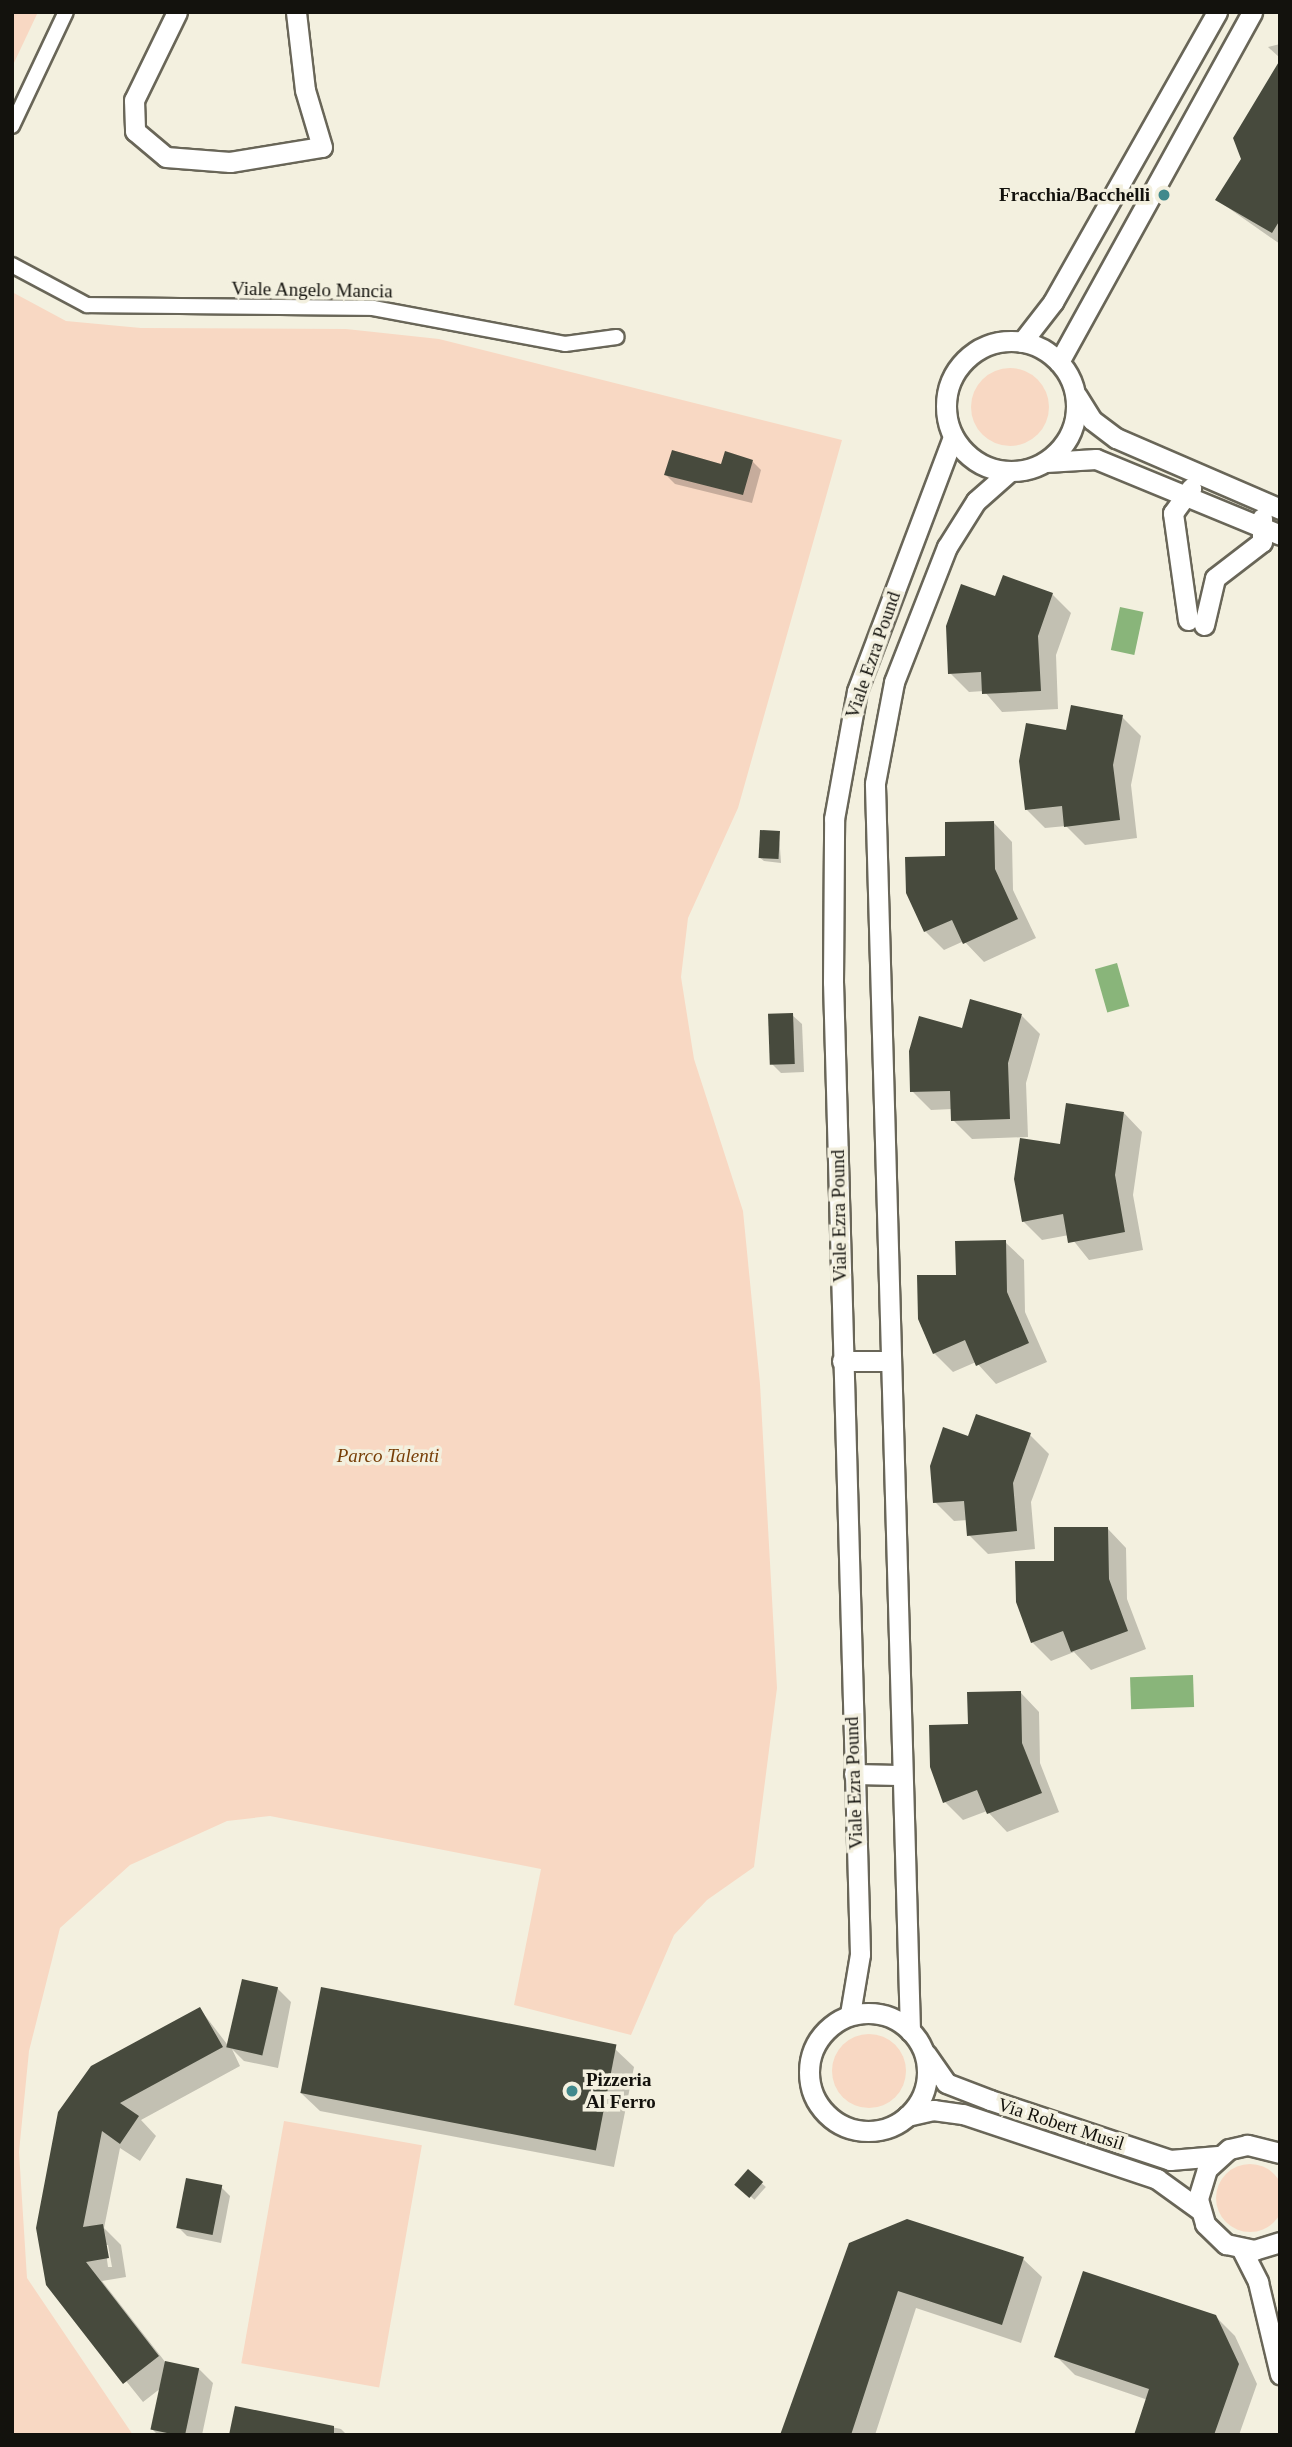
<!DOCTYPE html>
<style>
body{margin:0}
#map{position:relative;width:1292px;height:2447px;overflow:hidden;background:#f3f0df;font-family:"Times New Roman",serif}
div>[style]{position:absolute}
.green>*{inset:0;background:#f8d8c3;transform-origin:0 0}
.round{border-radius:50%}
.water>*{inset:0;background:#89b57a;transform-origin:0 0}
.shadow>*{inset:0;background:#0003;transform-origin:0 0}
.building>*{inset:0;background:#474a3d;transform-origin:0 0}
.roads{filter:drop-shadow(2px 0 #696658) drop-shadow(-2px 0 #696658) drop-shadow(0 2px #696658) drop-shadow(0 -2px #696658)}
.pedestrian>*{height:14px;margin:-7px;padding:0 7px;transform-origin:7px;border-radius:7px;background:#fff}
.minor>*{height:19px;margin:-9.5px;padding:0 9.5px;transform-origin:9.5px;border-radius:9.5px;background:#fff}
.minor>.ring{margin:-9.5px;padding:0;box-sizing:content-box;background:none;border:19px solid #fff;border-radius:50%}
.dots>*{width:19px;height:19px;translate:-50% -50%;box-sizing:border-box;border:4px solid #f3f0df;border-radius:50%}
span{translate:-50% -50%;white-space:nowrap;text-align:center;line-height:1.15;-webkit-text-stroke:7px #f3f0df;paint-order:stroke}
.poi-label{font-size:19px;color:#13120d;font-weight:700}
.right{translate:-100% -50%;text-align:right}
.left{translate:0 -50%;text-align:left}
.street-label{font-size:19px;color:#13120d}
.park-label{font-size:19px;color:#773e07;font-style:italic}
.frame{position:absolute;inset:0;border:14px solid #13120d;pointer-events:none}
</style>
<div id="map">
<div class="green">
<i style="clip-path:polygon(12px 12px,38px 12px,12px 67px)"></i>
<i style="clip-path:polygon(12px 292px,66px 321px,141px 328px,346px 329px,439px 339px,842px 440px,738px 808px,688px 918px,681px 977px,694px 1059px,743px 1211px,760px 1384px,777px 1688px,754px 1867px,707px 1900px,674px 1935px,631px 2035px,514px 2005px,541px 1869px,270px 1816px,227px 1821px,130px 1865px,60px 1928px,29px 2051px,19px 2152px,27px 2278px,133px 2435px,12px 2435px)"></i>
<i class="round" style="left:971px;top:368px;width:78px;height:78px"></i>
<i class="round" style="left:832px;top:2034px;width:74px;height:74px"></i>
<i style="left:284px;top:2121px;width:140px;height:246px;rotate:10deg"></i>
<i class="round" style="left:1216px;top:2164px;width:68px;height:68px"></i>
</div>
<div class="water">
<i style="left:1120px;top:607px;width:24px;height:44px;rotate:12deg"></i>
<i style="left:1117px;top:963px;width:45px;height:23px;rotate:74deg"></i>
<i style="left:1193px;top:1675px;width:32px;height:63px;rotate:88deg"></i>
</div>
<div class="shadow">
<i style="clip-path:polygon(1280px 44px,1280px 58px,1268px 47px)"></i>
<i style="clip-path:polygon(1280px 63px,1280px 244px,1217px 200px,1243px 159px)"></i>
<i style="clip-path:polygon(752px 461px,761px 470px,752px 503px,675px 484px,666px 475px)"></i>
<i style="clip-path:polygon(1052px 594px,1071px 613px,1056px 655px,1058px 709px,1002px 712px,984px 691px,969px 692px,950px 673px,996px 598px)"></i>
<i style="clip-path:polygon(1122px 717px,1141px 736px,1131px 785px,1137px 838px,1085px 845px,1066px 826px,1045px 828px,1026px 809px,1067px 732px)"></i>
<i style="clip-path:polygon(994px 823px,1012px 842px,1013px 890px,1036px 938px,984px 962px,964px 941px,944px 950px,925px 931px,947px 858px)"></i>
<i style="clip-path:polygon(779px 833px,781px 863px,764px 861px,759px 857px)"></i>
<i style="clip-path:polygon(792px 1015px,802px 1024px,804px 1072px,781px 1073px,772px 1064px)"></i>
<i style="clip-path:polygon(1022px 1016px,1040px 1034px,1026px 1083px,1028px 1137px,972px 1139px,953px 1120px,952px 1109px,931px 1110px,912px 1091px,963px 1031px)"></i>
<i style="clip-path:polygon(1124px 1113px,1142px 1132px,1133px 1195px,1143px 1250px,1089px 1260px,1069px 1235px,1042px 1240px,1023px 1221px)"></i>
<i style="clip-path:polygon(1005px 1242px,1024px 1260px,1025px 1312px,1047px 1362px,996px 1384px,976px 1362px,953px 1372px,934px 1353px,958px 1276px)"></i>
<i style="clip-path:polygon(1030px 1435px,1049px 1454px,1031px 1502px,1035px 1549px,988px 1554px,969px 1535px,968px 1520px,954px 1521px,935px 1502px,969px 1438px)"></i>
<i style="clip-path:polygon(1108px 1529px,1126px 1548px,1127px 1599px,1146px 1649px,1091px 1670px,1074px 1652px,1051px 1661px,1032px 1642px,1056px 1563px)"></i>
<i style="clip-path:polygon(1021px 1693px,1039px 1712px,1040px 1763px,1059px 1812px,1007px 1832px,987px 1811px,963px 1820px,945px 1802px,970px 1725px)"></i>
<i style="clip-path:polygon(evenodd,277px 1988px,291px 2002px,278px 2068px,244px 2061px,232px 2049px,240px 2066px,141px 2120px,156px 2136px,140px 2161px,120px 2148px,104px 2228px,121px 2245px,126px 2277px,102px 2281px,166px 2363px,199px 2369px,213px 2383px,202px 2435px,158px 2435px,153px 2430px,161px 2388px,143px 2402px,48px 2284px,60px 2112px,200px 2009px,230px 2048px,277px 1988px,105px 2245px,108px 2245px,112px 2267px,108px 2267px,105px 2245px)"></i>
<i style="clip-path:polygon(615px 2049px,634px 2067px,614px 2167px,320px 2111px,301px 2093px)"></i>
<i style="left:748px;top:2171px;width:24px;height:17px;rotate:42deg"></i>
<i style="clip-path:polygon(221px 2187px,230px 2196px,221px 2243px,187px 2236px,178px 2227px)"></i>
<i style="clip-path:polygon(907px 2221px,1023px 2259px,1042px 2277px,1021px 2343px,916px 2308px,875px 2435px,781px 2435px)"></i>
<i style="clip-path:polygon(1216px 2317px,1235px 2336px,1257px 2384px,1239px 2435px,1136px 2435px,1148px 2400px,1075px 2375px,1056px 2356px)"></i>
<i style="clip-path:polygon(236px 2408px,341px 2429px,347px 2435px,231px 2435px)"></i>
</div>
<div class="building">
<i style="clip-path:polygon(1280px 60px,1280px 220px,1272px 233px,1215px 200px,1241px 159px,1233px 138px)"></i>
<i style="clip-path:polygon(672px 450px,721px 464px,725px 451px,753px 460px,743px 495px,664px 475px)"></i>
<i style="clip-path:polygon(1003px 575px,1053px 593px,1038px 636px,1041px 691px,982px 694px,981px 672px,948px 674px,946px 626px,961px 584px,995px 596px)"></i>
<i style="clip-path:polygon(1071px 705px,1123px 715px,1113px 765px,1120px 820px,1064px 827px,1062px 806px,1025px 810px,1019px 761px,1026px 723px,1066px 730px)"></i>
<i style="clip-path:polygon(994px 821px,995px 869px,1018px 919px,963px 944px,952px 920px,924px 932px,906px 893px,905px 857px,945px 856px,945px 822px)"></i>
<i style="left:760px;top:830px;width:20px;height:28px;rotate:3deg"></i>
<i style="clip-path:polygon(970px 999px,1022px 1014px,1008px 1063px,1010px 1119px,951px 1121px,950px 1091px,910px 1092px,909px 1051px,919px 1016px,962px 1028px)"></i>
<i style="left:793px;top:1013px;width:51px;height:25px;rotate:88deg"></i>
<i style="clip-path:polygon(1066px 1103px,1124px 1112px,1115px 1175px,1125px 1232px,1068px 1243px,1063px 1214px,1022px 1222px,1014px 1179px,1020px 1138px,1060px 1144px)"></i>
<i style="clip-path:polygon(1006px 1240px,1007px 1292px,1029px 1343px,976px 1366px,965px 1340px,933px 1354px,918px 1319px,917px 1275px,956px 1275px,955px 1241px)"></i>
<i style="clip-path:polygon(976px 1414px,1031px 1433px,1013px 1483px,1017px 1531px,967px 1536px,964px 1501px,933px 1503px,930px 1466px,943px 1427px,968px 1436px)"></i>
<i style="clip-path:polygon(1054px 1527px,1108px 1527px,1109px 1579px,1128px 1631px,1071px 1652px,1063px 1631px,1031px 1643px,1016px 1602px,1015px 1561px,1054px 1561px)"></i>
<i style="clip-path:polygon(1021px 1691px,1022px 1743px,1042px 1793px,987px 1814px,977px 1790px,943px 1803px,930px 1767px,929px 1725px,968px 1724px,967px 1692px)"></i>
<i style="left:242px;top:1979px;width:37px;height:70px;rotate:13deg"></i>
<i style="left:321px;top:1987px;width:301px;height:108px;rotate:11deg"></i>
<i style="clip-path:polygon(200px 2007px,223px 2047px,120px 2103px,139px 2116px,120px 2144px,102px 2131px,83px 2227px,103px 2224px,109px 2258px,86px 2262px,159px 2356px,123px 2384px,46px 2285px,36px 2228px,58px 2112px,91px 2066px)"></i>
<i style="left:748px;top:2169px;width:20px;height:21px;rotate:41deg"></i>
<i style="left:186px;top:2178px;width:37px;height:51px;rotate:11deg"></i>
<i style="clip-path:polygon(907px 2219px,1024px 2257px,1002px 2325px,898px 2291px,851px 2435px,780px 2435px,849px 2243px)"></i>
<i style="clip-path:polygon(1083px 2271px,1216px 2315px,1239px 2364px,1214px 2435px,1134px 2435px,1149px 2389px,1054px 2357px)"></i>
<i style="left:165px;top:2361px;width:35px;height:70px;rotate:12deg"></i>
<i style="clip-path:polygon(235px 2406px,334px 2426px,334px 2435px,229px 2435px)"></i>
</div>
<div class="roads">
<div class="pedestrian">
<i style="left:12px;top:126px;width:126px;rotate:-64.7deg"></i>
<i style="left:12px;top:265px;width:85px;rotate:28.1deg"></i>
<i style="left:87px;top:305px;width:286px;rotate:0.6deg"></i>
<i style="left:373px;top:308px;width:195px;rotate:10.6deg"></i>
<i style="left:565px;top:344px;width:52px;rotate:-7.7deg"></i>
</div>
<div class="minor">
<i style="left:177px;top:12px;width:98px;rotate:116deg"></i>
<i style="left:134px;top:100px;width:31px;rotate:88deg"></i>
<i style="left:135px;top:131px;width:40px;rotate:40deg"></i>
<i style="left:166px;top:157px;width:64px;rotate:4.5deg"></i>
<i style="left:230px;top:162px;width:93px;rotate:-9.3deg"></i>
<i style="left:322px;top:147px;width:59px;rotate:-106.6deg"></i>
<i style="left:305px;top:90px;width:79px;rotate:-96.6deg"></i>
<i class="ring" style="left:946px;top:341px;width:111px;height:111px"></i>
<i style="left:1022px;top:342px;width:51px;rotate:-52.2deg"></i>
<i style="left:1053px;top:302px;width:333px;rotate:-60.5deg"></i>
<i style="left:1059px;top:362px;width:400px;rotate:-61.1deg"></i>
<i style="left:1077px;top:396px;width:28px;rotate:58deg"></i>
<i style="left:1092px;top:420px;width:30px;rotate:37deg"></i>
<i style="left:1116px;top:438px;width:179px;rotate:23.4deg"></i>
<i style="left:1046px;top:462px;width:50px;rotate:-3.4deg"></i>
<i style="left:1096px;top:459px;width:199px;rotate:22.4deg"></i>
<i style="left:1188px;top:620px;width:108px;rotate:-98deg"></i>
<i style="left:1173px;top:513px;width:31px;rotate:-54deg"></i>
<i style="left:1204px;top:625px;width:48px;rotate:-76.8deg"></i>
<i style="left:1215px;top:578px;width:59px;rotate:-37.5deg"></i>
<i style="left:1262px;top:542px;width:24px;rotate:-90deg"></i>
<i style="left:842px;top:1361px;width:45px"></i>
<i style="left:854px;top:1774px;width:45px;rotate:1.3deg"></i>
<i class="ring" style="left:809px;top:2013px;width:99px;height:99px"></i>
<i style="left:850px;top:2014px;width:61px;rotate:-80.5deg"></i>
<i style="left:860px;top:1954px;width:972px;rotate:-91.59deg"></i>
<i style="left:833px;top:982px;width:163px;rotate:-89.6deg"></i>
<i style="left:834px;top:819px;width:130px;rotate:-79.8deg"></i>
<i style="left:857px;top:691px;width:272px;rotate:-69.3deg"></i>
<i style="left:910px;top:2031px;width:1248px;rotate:-91.61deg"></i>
<i style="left:875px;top:783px;width:103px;rotate:-79.3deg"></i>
<i style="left:894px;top:682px;width:145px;rotate:-68.6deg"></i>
<i style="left:947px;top:547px;width:54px;rotate:-57.8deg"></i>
<i style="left:976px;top:501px;width:44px;rotate:-41.3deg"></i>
<i style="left:926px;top:2054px;width:35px;rotate:55deg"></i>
<i style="left:946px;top:2083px;width:47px;rotate:21.1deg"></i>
<i style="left:990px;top:2100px;width:190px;rotate:18.4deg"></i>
<i style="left:1170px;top:2160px;width:48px;rotate:-4.8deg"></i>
<i style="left:907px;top:2116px;width:27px;rotate:-13deg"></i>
<i style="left:933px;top:2110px;width:30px;rotate:8deg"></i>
<i style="left:963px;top:2114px;width:205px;rotate:18.5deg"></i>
<i style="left:1157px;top:2179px;width:53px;rotate:35.8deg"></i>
<i style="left:1280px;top:2153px;width:34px;rotate:-166deg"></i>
<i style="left:1247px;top:2145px;width:18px;rotate:167deg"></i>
<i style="left:1229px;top:2149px;width:30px;rotate:138deg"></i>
<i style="left:1207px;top:2169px;width:31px;rotate:107deg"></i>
<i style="left:1198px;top:2199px;width:26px;rotate:74deg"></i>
<i style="left:1205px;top:2224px;width:29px;rotate:44deg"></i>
<i style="left:1226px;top:2244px;width:29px;rotate:12deg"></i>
<i style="left:1254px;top:2250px;width:27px;rotate:-17deg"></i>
<i style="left:1242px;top:2250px;width:36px;rotate:63deg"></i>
<i style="left:1258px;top:2282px;width:95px;rotate:76.6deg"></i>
</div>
</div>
<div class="dots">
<i style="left:1164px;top:195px;background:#41898c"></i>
<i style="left:572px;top:2091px;background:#41898c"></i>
</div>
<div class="poi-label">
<span class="right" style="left:1150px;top:195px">Fracchia/Bacchelli</span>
<span class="left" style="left:586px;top:2091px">Pizzeria<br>Al Ferro</span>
</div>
<div class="street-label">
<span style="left:312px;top:290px;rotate:1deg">Viale Angelo Mancia</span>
<span style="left:873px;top:655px;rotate:-71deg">Viale Ezra Pound</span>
<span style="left:839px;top:1216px;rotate:-91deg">Viale Ezra Pound</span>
<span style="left:854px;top:1783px;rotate:-92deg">Viale Ezra Pound</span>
<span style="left:1061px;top:2124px;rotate:18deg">Via Robert Musil</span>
</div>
<div class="park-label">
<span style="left:388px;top:1456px">Parco Talenti</span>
</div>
<div class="frame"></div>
</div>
